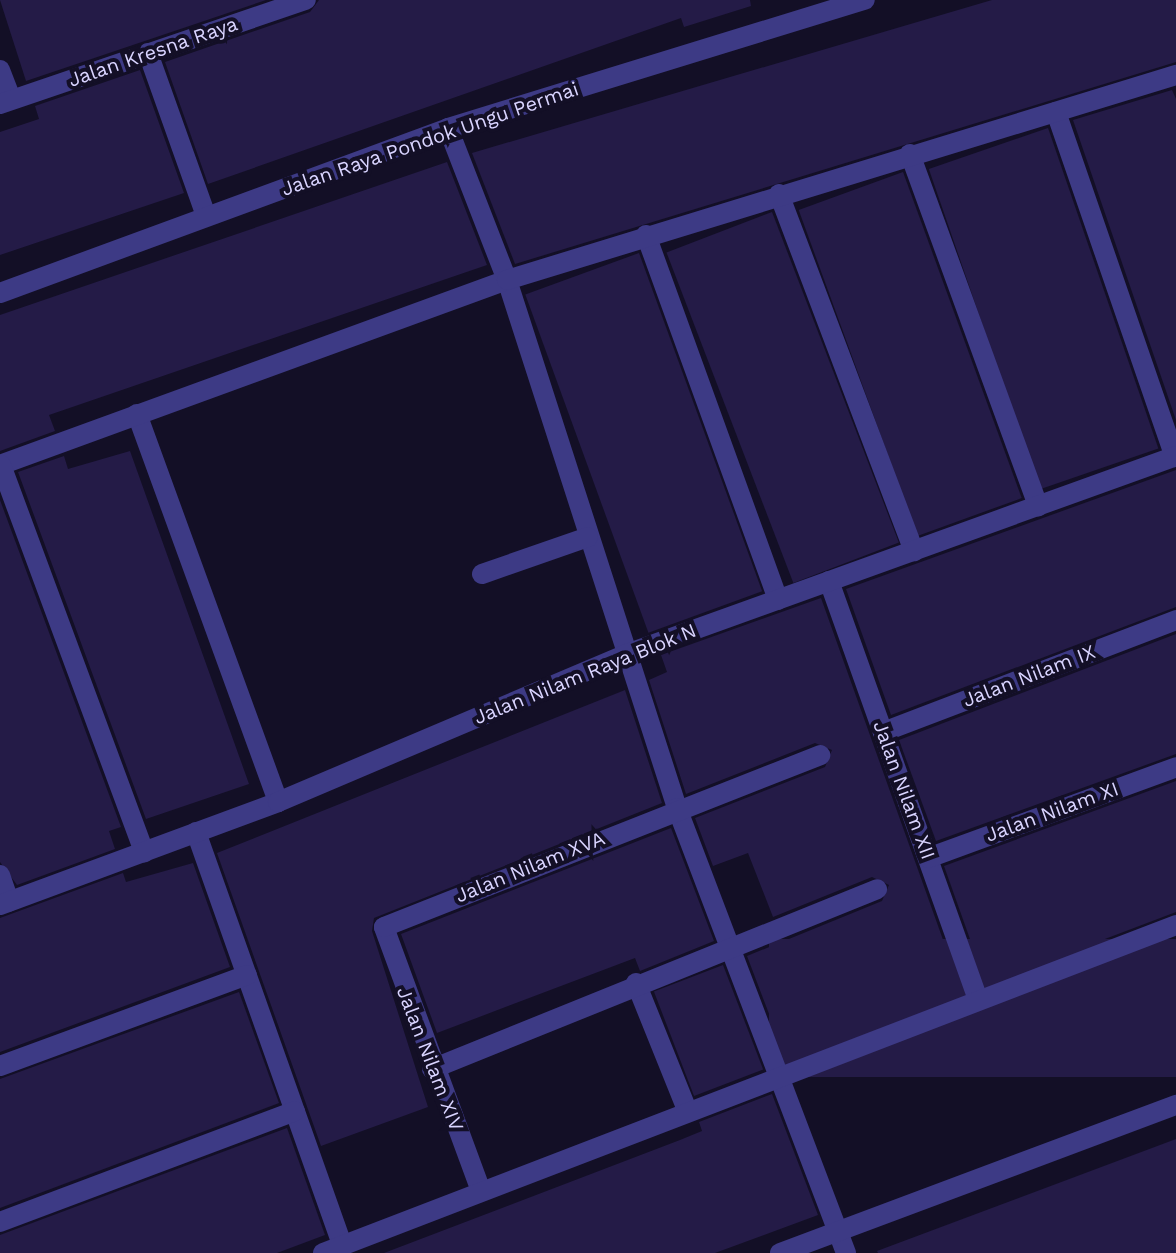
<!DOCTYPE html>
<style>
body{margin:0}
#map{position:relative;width:1176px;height:1253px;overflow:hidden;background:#130f26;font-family:"Work Sans",sans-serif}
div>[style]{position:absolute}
.building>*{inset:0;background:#241b47;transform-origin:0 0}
.minor>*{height:20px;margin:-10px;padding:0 10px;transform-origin:10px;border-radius:10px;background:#3d3a85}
span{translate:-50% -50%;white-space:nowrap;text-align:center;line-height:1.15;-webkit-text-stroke:8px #130f26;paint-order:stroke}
.street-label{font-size:20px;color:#d9d4ff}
</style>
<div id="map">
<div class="building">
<i style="clip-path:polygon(0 0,266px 0,26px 81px)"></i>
<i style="clip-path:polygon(319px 0,750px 0,751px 6px,684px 27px,681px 18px,208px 184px,165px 62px,310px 12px)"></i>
<i style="clip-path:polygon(992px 0,1176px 0,1176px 62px,515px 264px,472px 153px)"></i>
<i style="clip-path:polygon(140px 70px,184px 193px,0 255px,0 132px,39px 119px,35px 106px)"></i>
<i style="clip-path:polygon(1172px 90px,1176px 99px,1176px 420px,1073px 120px)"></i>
<i style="left:1048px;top:128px;width:339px;height:126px;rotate:71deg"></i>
<i style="clip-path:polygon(447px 162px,487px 265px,49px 415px,55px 431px,0 451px,0 315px)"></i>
<i style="left:903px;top:172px;width:347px;height:111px;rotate:70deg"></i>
<i style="left:772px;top:212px;width:354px;height:113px;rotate:69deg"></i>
<i style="left:639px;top:253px;width:360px;height:121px;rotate:70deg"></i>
<i style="clip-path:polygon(130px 451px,249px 784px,146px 819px,18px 472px,64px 456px,68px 469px)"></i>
<i style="clip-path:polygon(1176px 470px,1176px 607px,891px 715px,846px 589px)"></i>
<i style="clip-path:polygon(0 500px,121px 827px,109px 831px,115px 849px,17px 885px,0 862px)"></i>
<i style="clip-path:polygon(821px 598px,962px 993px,787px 1061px,747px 956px,882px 901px,889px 885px,872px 877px,773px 917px,748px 853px,713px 866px,695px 818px,825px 767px,832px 750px,815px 743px,686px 794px,649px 680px,667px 672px,661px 655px)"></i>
<i style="clip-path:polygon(1176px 634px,1176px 754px,936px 841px,899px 740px)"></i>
<i style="clip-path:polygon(625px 690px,662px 803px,374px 918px,372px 931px,428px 1107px,321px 1146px,217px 853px)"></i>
<i style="clip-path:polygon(1176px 781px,1176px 912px,986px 984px,944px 866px)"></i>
<i style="clip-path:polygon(671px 828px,714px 941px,640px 971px,635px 958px,437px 1033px,401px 934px)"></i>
<i style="clip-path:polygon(193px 863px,230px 967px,0 1052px,0 918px,123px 873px,126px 882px)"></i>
<i style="left:1176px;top:939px;width:138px;height:407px;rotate:90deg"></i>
<i style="left:723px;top:965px;width:112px;height:74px;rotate:69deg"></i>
<i style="clip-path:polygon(239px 992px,279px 1103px,0 1208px,0 1079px)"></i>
<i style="clip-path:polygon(772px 1094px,818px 1215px,715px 1253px,384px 1253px,680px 1140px,702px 1131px,699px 1122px)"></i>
<i style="clip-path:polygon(287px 1128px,325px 1235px,277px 1253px,0 1253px,0 1235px)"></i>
<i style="clip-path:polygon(1176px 1139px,1176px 1253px,878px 1253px,877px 1251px)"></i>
</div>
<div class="minor">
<i style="left:148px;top:53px;width:173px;rotate:70.4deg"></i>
<i style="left:0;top:70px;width:31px;rotate:69deg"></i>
<i style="left:0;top:104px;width:323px;rotate:-18.8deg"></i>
<i style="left:1056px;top:112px;width:365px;rotate:71deg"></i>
<i style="left:448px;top:128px;width:163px;rotate:68.8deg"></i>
<i style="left:507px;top:280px;width:555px;rotate:72.15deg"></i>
<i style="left:677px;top:808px;width:476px;rotate:69.2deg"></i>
<i style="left:910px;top:154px;width:375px;rotate:70deg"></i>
<i style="left:779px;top:194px;width:382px;rotate:69.3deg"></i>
<i style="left:646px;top:235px;width:388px;rotate:70.1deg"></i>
<i style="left:0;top:293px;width:477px;rotate:-20.2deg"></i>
<i style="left:448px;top:128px;width:436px;rotate:-17.1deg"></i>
<i style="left:137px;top:414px;width:413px;rotate:70deg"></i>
<i style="left:0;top:465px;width:540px;rotate:-20.05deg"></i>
<i style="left:507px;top:280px;width:700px;rotate:-17.04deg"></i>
<i style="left:1px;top:465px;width:413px;rotate:69.7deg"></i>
<i style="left:482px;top:574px;width:112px;rotate:-19.2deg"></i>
<i style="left:829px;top:581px;width:444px;rotate:70.4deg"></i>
<i style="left:883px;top:732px;width:314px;rotate:-20.9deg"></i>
<i style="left:196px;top:832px;width:439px;rotate:70.5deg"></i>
<i style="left:928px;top:858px;width:264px;rotate:-20.1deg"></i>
<i style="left:0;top:875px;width:28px;rotate:71deg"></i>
<i style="left:0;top:905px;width:296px;rotate:-20.3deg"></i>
<i style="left:278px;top:802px;width:376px;rotate:-23deg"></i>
<i style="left:624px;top:655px;width:587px;rotate:-19.82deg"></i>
<i style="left:636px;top:983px;width:137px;rotate:68.1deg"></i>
<i style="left:0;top:1066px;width:263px;rotate:-20.2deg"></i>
<i style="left:432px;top:1069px;width:480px;rotate:-22deg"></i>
<i style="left:481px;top:1191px;width:281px;rotate:-110.2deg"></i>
<i style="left:384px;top:927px;width:469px;rotate:-21.5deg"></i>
<i style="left:0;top:1222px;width:315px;rotate:-20.6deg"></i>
<i style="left:323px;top:1253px;width:914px;rotate:-21.03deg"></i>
<i style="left:780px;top:1253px;width:423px;rotate:-20.5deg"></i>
</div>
<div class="street-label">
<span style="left:153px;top:52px;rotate:-19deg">Jalan Kresna Raya</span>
<span style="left:430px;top:139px;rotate:-19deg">Jalan Raya Pondok Ungu Permai</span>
<span style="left:585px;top:674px;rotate:-22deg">Jalan Nilam Raya Blok N</span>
<span style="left:1029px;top:676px;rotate:-21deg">Jalan Nilam IX</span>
<span style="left:904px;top:790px;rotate:70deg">Jalan Nilam XII</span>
<span style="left:1052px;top:812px;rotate:-20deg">Jalan Nilam XI</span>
<span style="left:530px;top:867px;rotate:-22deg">Jalan Nilam XVA</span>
<span style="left:430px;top:1059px;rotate:69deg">Jalan Nilam XIV</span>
</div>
</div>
